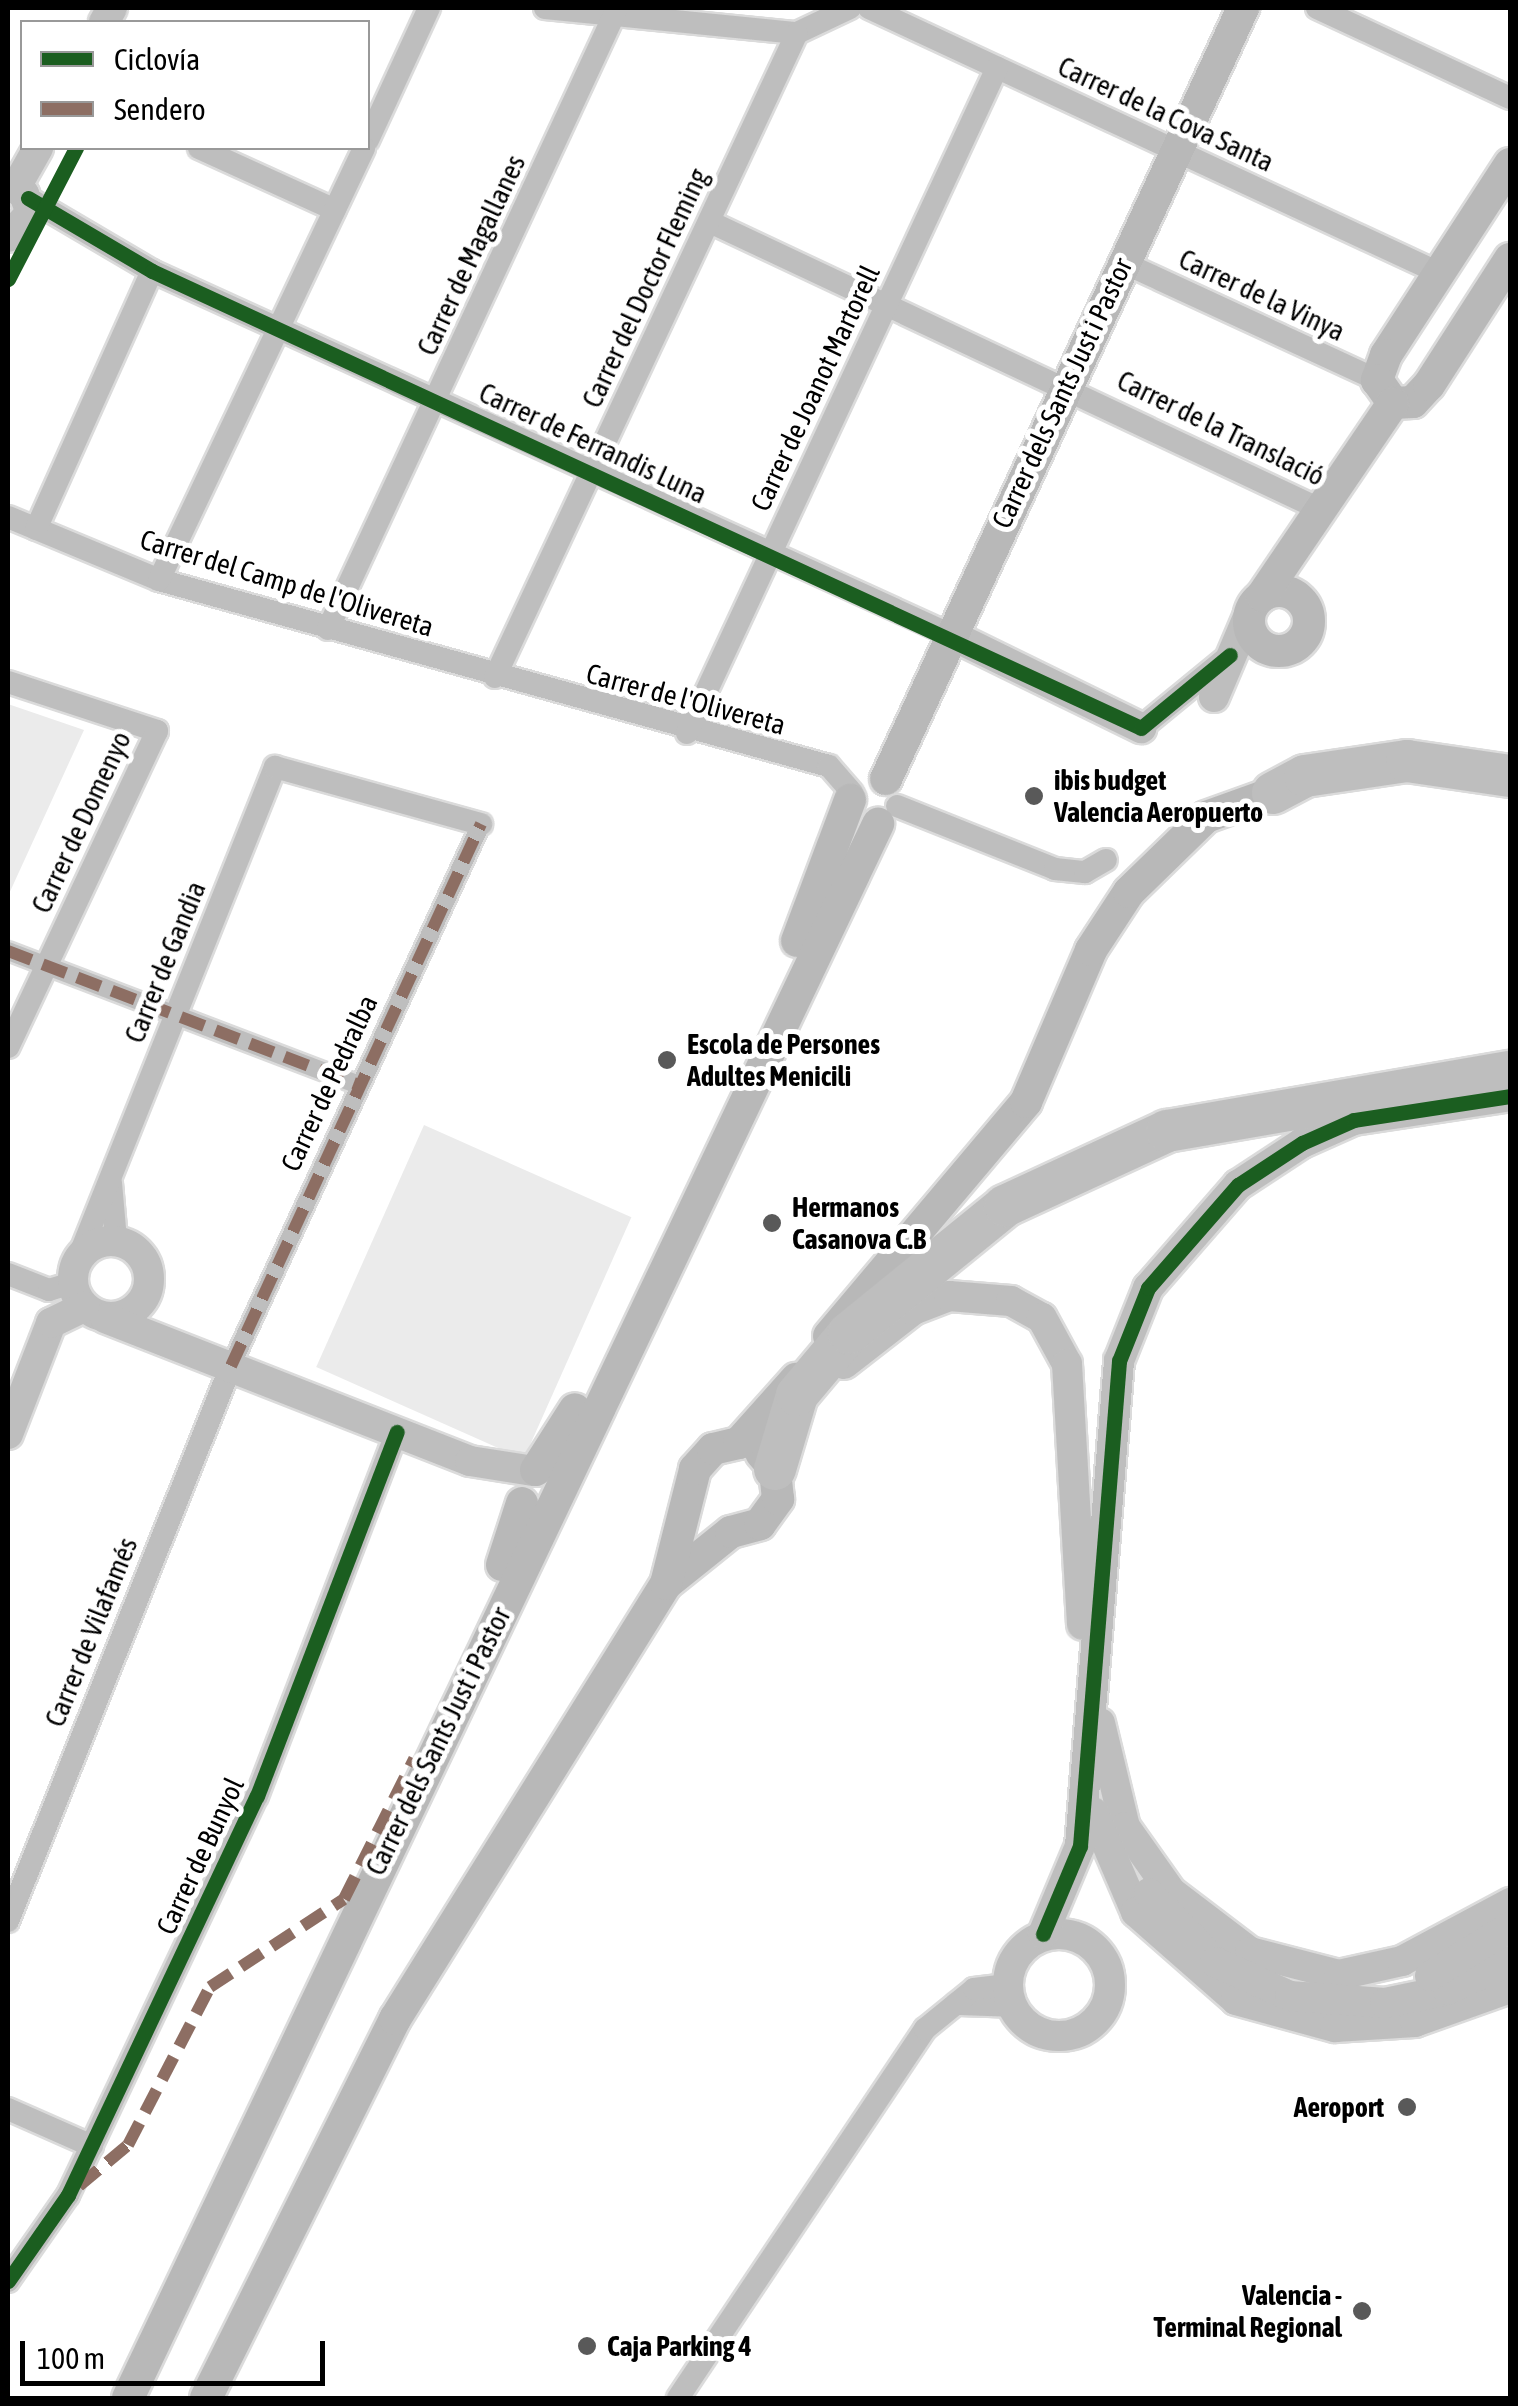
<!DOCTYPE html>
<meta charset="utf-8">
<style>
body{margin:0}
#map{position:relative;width:1518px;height:2406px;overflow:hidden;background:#fff;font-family:"Asap Condensed",sans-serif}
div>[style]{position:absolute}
.green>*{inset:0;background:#ebebeb;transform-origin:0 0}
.roads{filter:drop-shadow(2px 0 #dbdbdb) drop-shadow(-2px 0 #dbdbdb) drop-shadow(0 2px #dbdbdb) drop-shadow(0 -2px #dbdbdb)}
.pedestrian>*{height:18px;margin:-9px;padding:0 9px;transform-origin:9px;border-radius:9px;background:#bebebe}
.minor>*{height:22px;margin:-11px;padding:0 11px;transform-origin:11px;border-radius:11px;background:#bebebe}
.tertiary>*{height:30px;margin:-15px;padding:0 15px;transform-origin:15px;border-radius:15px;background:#bebebe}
.tertiary>.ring{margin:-15px;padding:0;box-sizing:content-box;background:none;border:30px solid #bebebe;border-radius:50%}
.secondary>*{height:32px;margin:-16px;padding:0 16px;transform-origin:16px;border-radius:16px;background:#b8b8b8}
.secondary>.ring{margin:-16px;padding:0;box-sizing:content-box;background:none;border:32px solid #b8b8b8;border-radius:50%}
.motorway>*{height:42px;margin:-21px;padding:0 21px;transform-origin:21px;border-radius:21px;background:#bebebe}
.quiet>*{height:12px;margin-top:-6px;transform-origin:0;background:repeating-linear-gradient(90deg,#8d6e63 0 25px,transparent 0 37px)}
.cycleway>*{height:15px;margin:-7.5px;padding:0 7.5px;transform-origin:7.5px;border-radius:7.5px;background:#1b5e20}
.dots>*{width:28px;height:28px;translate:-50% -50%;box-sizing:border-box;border:5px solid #fff;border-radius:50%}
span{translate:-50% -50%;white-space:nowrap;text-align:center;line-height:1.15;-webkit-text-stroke:10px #fff;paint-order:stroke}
.street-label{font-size:28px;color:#000}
.poi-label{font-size:28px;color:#000;font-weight:700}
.left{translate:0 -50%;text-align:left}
.right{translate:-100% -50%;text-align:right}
.frame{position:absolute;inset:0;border:10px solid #000;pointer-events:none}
.legend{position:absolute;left:20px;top:20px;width:350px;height:130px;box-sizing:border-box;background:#fff;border:2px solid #999;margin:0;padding:12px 18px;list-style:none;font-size:30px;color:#000}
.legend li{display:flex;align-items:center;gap:20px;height:50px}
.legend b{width:50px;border:2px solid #999}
.scale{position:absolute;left:20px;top:2341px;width:305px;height:45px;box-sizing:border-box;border:5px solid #000;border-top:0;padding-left:12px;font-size:30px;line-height:35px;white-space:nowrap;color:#000;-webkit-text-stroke:8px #fff;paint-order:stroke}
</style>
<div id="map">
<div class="green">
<i style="clip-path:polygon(8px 704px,84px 730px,8px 896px)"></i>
<i style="left:424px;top:1125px;width:227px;height:265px;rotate:24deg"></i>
</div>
<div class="roads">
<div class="pedestrian">
<i style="left:8px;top:951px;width:373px;rotate:20.9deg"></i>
<i style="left:231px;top:1366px;width:597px;rotate:-65.24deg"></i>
</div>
<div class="minor">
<i style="left:545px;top:8px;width:253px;rotate:5.7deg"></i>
<i style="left:797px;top:33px;width:59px;rotate:-25.3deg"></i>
<i style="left:869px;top:8px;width:629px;rotate:24.93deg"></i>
<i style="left:1317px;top:8px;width:213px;rotate:25deg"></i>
<i style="left:368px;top:140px;width:145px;rotate:-65.2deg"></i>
<i style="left:199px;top:148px;width:149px;rotate:24.5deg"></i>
<i style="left:28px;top:198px;width:144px;rotate:30.5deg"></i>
<i style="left:152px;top:271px;width:878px;rotate:24.49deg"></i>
<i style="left:710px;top:222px;width:679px;rotate:25.21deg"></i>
<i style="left:1122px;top:262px;width:281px;rotate:24.8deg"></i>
<i style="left:8px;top:517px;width:164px;rotate:22.6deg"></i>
<i style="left:159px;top:580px;width:695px;rotate:15.52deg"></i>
<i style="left:829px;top:766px;width:35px;rotate:49deg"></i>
<i style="left:36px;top:529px;width:283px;rotate:-65.8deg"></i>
<i style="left:159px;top:580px;width:478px;rotate:-64.6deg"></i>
<i style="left:328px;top:629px;width:680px;rotate:-65.02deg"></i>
<i style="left:495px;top:677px;width:711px;rotate:-64.88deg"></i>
<i style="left:8px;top:682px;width:157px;rotate:18.2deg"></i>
<i style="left:157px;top:731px;width:349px;rotate:115.2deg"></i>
<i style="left:1141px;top:728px;width:115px;rotate:-39.4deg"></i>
<i style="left:687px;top:733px;width:734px;rotate:-65.01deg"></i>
<i style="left:897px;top:806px;width:170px;rotate:21.7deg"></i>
<i style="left:1055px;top:869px;width:30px;rotate:6deg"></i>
<i style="left:1085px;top:872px;width:24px;rotate:-30deg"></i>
<i style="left:111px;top:1183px;width:57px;rotate:85deg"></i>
<i style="left:79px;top:1256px;width:527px;rotate:-68.16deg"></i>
<i style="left:275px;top:767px;width:214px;rotate:15.5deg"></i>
<i style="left:8px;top:1274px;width:44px;rotate:21.3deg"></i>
<i style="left:49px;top:1290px;width:24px;rotate:-17deg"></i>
<i style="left:8px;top:1921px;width:598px;rotate:-68.11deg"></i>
<i style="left:956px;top:2004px;width:57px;rotate:2deg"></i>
<i style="left:8px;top:2109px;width:92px;rotate:23.8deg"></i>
<i style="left:8px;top:2281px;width:105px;rotate:-55.1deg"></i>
<i style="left:68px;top:2195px;width:441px;rotate:-64.7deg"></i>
<i style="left:257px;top:1796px;width:390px;rotate:-69deg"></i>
<i style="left:678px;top:2398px;width:444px;rotate:-56.2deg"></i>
<i style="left:925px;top:2029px;width:63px;rotate:-39.2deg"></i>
<i style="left:974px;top:1989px;width:31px;rotate:-7deg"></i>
</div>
<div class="tertiary">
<i style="left:104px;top:22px;width:16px;rotate:-60deg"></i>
<i style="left:8px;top:184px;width:19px;rotate:32deg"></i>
<i style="left:24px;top:194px;width:20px;rotate:70deg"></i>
<i style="left:31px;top:213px;width:33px;rotate:134deg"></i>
<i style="left:16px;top:187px;width:45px;rotate:-60.6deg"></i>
<i style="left:951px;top:635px;width:212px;rotate:26.1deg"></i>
<i style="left:1214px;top:697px;width:95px;rotate:-67deg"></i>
<i class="ring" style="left:73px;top:1241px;width:46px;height:46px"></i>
<i style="left:105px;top:1318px;width:392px;rotate:21.4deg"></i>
<i style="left:470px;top:1461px;width:65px;rotate:8.9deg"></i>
<i style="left:844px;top:1364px;width:88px;rotate:-38deg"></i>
<i style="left:913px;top:1310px;width:39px;rotate:-21deg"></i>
<i style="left:949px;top:1296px;width:62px;rotate:4.6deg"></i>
<i style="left:1011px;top:1301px;width:35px;rotate:29deg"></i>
<i style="left:1042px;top:1318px;width:52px;rotate:61.5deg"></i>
<i style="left:1067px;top:1364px;width:261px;rotate:86.7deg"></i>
<i style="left:8px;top:1434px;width:119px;rotate:-68.8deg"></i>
<i style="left:51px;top:1323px;width:37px;rotate:-26deg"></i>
<i style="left:1100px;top:1723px;width:107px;rotate:76.5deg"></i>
<i style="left:1125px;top:1827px;width:80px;rotate:54.7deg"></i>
<i style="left:1171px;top:1892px;width:99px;rotate:37.2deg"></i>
<i style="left:1250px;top:1952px;width:92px;rotate:14.5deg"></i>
<i style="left:1339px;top:1975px;width:65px;rotate:-12.5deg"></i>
<i style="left:1402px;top:1961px;width:123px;rotate:-28.2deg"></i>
<i style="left:1093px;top:1812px;width:109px;rotate:66.7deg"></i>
<i style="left:1136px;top:1912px;width:133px;rotate:41.3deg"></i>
<i style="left:1236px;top:2000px;width:103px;rotate:15.3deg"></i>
<i style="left:1335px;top:2027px;width:80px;rotate:-3.6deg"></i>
<i style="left:1415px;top:2022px;width:101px;rotate:-19.7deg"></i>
<i style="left:1149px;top:1893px;width:95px;rotate:46.3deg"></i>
<i style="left:1215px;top:1962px;width:82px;rotate:24.4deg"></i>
<i style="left:1290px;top:1996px;width:95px;rotate:4.2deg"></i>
<i style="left:1385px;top:2003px;width:64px;rotate:-11.7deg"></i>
<i style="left:1448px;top:1990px;width:68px;rotate:-25.1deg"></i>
<i class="ring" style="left:1008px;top:1934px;width:72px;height:72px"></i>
<i style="left:1043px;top:1934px;width:95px;rotate:-67.2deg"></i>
<i style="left:1080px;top:1846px;width:487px;rotate:-85.4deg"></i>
<i style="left:1119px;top:1361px;width:79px;rotate:-68.3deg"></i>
<i style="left:1148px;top:1288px;width:137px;rotate:-48.9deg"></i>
<i style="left:1238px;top:1185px;width:77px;rotate:-33.3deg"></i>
<i style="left:1302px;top:1143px;width:57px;rotate:-23.9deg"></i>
<i style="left:1354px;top:1120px;width:158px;rotate:-8.7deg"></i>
<i style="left:1430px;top:1976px;width:94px;rotate:-31.5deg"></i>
</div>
<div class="secondary">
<i style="left:1510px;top:164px;width:228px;rotate:123deg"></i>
<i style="left:1386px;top:355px;width:27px;rotate:110deg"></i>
<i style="left:1377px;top:380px;width:28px;rotate:55deg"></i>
<i style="left:1393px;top:403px;width:20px;rotate:-3deg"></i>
<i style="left:1413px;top:402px;width:23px;rotate:-47deg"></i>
<i style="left:1429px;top:385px;width:150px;rotate:-57.3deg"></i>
<i class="ring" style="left:1249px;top:591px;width:28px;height:28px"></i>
<i style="left:1262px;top:596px;width:233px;rotate:-55.8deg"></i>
<i style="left:886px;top:779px;width:850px;rotate:-65.15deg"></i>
<i style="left:797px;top:941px;width:151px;rotate:-69.4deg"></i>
<i style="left:829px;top:1336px;width:306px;rotate:-49.9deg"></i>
<i style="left:1026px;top:1102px;width:165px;rotate:-66.8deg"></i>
<i style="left:1091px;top:950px;width:69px;rotate:-56.8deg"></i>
<i style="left:1129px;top:892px;width:107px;rotate:-44.2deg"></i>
<i style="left:1206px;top:817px;width:71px;rotate:-19.7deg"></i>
<i style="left:536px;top:1470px;width:72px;rotate:-57.4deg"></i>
<i style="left:502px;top:1565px;width:65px;rotate:-72.1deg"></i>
<i style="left:666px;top:1584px;width:83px;rotate:-38.7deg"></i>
<i style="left:731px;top:1532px;width:30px;rotate:-15deg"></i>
<i style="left:760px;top:1524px;width:31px;rotate:-54deg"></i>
<i style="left:778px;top:1499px;width:30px;rotate:-96deg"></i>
<i style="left:775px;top:1469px;width:21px;rotate:-131deg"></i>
<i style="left:128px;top:2398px;width:1744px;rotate:-64.52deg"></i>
<i style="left:206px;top:2398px;width:424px;rotate:-63.5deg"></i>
<i style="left:395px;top:2019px;width:513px;rotate:-58.08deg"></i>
<i style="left:666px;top:1584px;width:119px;rotate:-75.8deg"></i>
<i style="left:695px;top:1469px;width:27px;rotate:-48deg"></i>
<i style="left:713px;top:1449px;width:27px;rotate:-13deg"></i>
<i style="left:739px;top:1443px;width:86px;rotate:-48.3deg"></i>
</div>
<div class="motorway">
<i style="left:1273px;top:793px;width:36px;rotate:-28deg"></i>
<i style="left:1305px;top:776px;width:103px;rotate:-8.4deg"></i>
<i style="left:1407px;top:761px;width:104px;rotate:8.3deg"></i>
<i style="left:775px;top:1469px;width:77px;rotate:-73.4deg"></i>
<i style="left:797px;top:1395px;width:81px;rotate:-50deg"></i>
<i style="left:849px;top:1333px;width:201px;rotate:-39.1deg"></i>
<i style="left:1005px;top:1206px;width:179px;rotate:-24.8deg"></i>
<i style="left:1167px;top:1131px;width:348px;rotate:-9.8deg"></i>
</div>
</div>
<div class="quiet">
<i style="left:8px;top:951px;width:373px;rotate:20.9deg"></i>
<i style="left:231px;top:1366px;width:597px;rotate:-65.24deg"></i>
<i style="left:79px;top:2186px;width:64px;rotate:-39.9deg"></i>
<i style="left:128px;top:2145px;width:178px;rotate:-62.6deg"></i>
<i style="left:210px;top:1987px;width:160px;rotate:-33.3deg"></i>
<i style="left:344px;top:1899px;width:157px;rotate:-63.4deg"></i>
</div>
<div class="cycleway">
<i style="left:28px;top:198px;width:144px;rotate:30.5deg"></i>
<i style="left:152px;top:271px;width:1089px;rotate:24.8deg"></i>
<i style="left:1141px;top:728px;width:115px;rotate:-39.4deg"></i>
<i style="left:8px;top:279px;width:148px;rotate:-62.6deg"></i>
<i style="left:1043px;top:1934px;width:95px;rotate:-67.2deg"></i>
<i style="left:1080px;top:1846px;width:487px;rotate:-85.4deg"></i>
<i style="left:1119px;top:1361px;width:79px;rotate:-68.3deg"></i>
<i style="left:1148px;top:1288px;width:137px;rotate:-48.9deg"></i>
<i style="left:1238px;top:1185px;width:77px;rotate:-33.3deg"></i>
<i style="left:1302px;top:1143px;width:57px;rotate:-23.9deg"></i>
<i style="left:1354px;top:1120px;width:158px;rotate:-8.7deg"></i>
<i style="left:8px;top:2281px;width:105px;rotate:-55.1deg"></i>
<i style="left:68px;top:2195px;width:441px;rotate:-64.7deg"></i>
<i style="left:257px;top:1796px;width:390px;rotate:-69deg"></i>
</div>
<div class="dots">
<i style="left:1034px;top:796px;background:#595959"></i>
<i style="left:667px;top:1060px;background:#595959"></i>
<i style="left:772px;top:1223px;background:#595959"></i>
<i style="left:1407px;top:2107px;background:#595959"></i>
<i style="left:1362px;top:2311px;background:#595959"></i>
<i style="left:587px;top:2346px;background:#595959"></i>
</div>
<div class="street-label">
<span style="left:1166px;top:114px;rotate:25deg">Carrer de la Cova Santa</span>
<span style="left:471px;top:255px;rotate:-65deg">Carrer de Magallanes</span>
<span style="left:645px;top:288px;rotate:-65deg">Carrer del Doctor Fleming</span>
<span style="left:1262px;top:295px;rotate:25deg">Carrer de la Vinya</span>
<span style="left:815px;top:388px;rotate:-65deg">Carrer de Joanot Martorell</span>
<span style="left:1062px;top:393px;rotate:-65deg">Carrer dels Sants Just i Pastor</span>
<span style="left:1221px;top:428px;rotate:26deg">Carrer de la Translació</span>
<span style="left:593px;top:443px;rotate:25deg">Carrer de Ferrandis Luna</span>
<span style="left:287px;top:583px;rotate:17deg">Carrer del Camp de l'Olivereta</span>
<span style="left:686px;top:699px;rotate:15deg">Carrer de l'Olivereta</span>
<span style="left:81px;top:822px;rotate:-65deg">Carrer de Domenyo</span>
<span style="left:165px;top:962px;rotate:-68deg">Carrer de Gandia</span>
<span style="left:329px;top:1083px;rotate:-65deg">Carrer de Pedralba</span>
<span style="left:91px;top:1632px;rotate:-68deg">Carrer de Vilafamés</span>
<span style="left:438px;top:1741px;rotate:-64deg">Carrer dels Sants Just i Pastor</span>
<span style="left:200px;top:1856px;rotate:-65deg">Carrer de Bunyol</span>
</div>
<div class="poi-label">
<span class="left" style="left:1054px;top:796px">ibis budget<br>Valencia Aeropuerto</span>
<span class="left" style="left:687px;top:1060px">Escola de Persones<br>Adultes Menicili</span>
<span class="left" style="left:792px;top:1223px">Hermanos<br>Casanova C.B</span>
<span class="right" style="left:1384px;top:2107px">Aeroport</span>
<span class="right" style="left:1342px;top:2311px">Valencia -<br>Terminal Regional</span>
<span class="left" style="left:607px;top:2346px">Caja Parking 4</span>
</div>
<div class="frame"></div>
<ul class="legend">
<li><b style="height:12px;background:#1b5e20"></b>Ciclovía</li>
<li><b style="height:12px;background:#8d6e63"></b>Sendero</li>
</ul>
<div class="scale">100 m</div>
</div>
